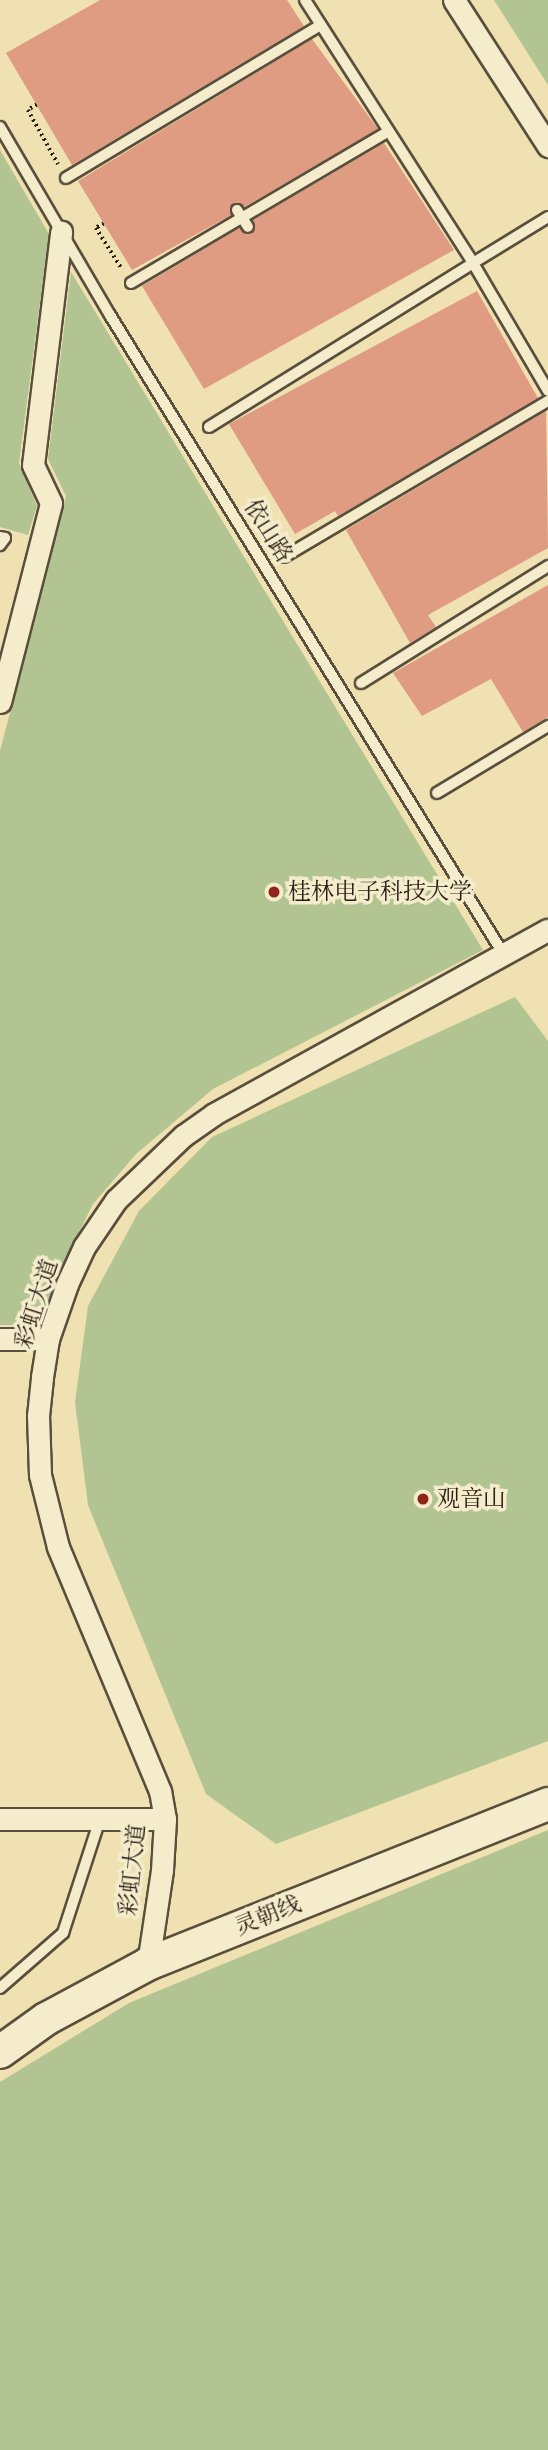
<!DOCTYPE html>
<meta charset="utf-8">
<style>
body{margin:0}
#map{position:relative;width:548px;height:2450px;overflow:hidden;background:#efe1b1;font-family:"IM FELL Double Pica","Noto Serif SC",serif}
div>[style]{position:absolute}
.green>*{inset:0;background:#b2c491}
.building>*{inset:0;background:#e09b83}
.path>*{height:3.5px;margin-top:-1.75px;transform-origin:0;background:repeating-linear-gradient(90deg,#281e15 0 2px,transparent 0 5.5px)}
.roads{filter:drop-shadow(2px 0 #5a4f3c) drop-shadow(-2px 0 #5a4f3c) drop-shadow(0 2px #5a4f3c) drop-shadow(0 -2px #5a4f3c)}
.lane>*{height:10px;margin:-5px;padding:0 5px;transform-origin:5px;border-radius:5px;background:#f5eccc}
.street>*{height:21px;margin:-10.5px;padding:0 10.5px;transform-origin:10.5px;border-radius:10.5px;background:#f5eccc}
.secondary>*{height:32px;margin:-16px;padding:0 16px;transform-origin:16px;border-radius:16px;background:#f5eccc}
.dots>*{width:19px;height:19px;translate:-50% -50%;box-sizing:border-box;border:4px solid #f5eccc;border-radius:50%}
span{translate:-50% -50%;white-space:nowrap;text-align:center;line-height:1.15;-webkit-text-stroke:7px #f5eccc;paint-order:stroke}
.street-label{font-size:23px;color:#281e15}
.poi-label{font-size:23px;color:#281e15}
.left{translate:0 -50%;text-align:left}
</style>
<div id="map">
<div class="green">
<i style="clip-path:polygon(494px 0,548px 0,548px 85px)"></i>
<i style="clip-path:polygon(0 150px,49px 234px,19px 463px,37px 506px,28px 535px,0 527px)"></i>
<i style="clip-path:polygon(71px 272px,483px 950px,213px 1089px,136px 1154px,93px 1204px,67px 1256px,42px 1325px,0 1325px,0 751px,66px 496px,48px 459px)"></i>
<i style="clip-path:polygon(515px 997px,548px 1041px,548px 1741px,276px 1844px,206px 1794px,88px 1505px,75px 1402px,88px 1306px,139px 1211px,212px 1137px)"></i>
<i style="clip-path:polygon(548px 1830px,548px 2450px,0 2450px,0 2082px,129px 2003px)"></i>
</div>
<div class="building">
<i style="clip-path:polygon(100px 0,287px 0,304px 26px,72px 165px,6px 53px)"></i>
<i style="clip-path:polygon(312px 39px,378px 129px,244px 207px,233px 203px,231px 215px,132px 270px,78px 181px)"></i>
<i style="clip-path:polygon(384px 143px,454px 250px,204px 389px,142px 286px,239px 228px,252px 234px,253px 220px)"></i>
<i style="clip-path:polygon(477px 291px,538px 398px,338px 516px,335px 511px,295px 534px,229px 424px)"></i>
<i style="clip-path:polygon(546px 411px,548px 548px,428px 615px,436px 627px,410px 643px,346px 530px)"></i>
<i style="clip-path:polygon(548px 585px,548px 717px,523px 732px,491px 679px,422px 716px,393px 673px)"></i>
</div>
<div class="path">
<i style="left:37px;top:105px;width:10px;rotate:151deg"></i>
<i style="left:28px;top:110px;width:62px;rotate:60.9deg"></i>
<i style="left:104px;top:224px;width:9px;rotate:153deg"></i>
<i style="left:96px;top:228px;width:49px;rotate:57.6deg"></i>
</div>
<div class="roads">
<div class="lane">
<i style="left:305px;top:0;width:312px;rotate:57.4deg"></i>
<i style="left:473px;top:263px;width:88px;rotate:-31.5deg"></i>
<i style="left:0;top:127px;width:218px;rotate:59.7deg"></i>
<i style="left:110px;top:315px;width:752px;rotate:58.38deg"></i>
<i style="left:66px;top:178px;width:297px;rotate:-31deg"></i>
<i style="left:237px;top:210px;width:20px;rotate:57deg"></i>
<i style="left:131px;top:283px;width:299px;rotate:-30.5deg"></i>
<i style="left:209px;top:427px;width:311px;rotate:-31.8deg"></i>
<i style="left:473px;top:263px;width:148px;rotate:59.6deg"></i>
<i style="left:0;top:537px;width:5px;rotate:11deg"></i>
<i style="left:5px;top:538px;width:9px;rotate:126deg"></i>
<i style="left:284px;top:557px;width:307px;rotate:-30.6deg"></i>
<i style="left:361px;top:683px;width:221px;rotate:-32deg"></i>
<i style="left:437px;top:793px;width:130px;rotate:-31.1deg"></i>
<i style="left:0;top:1988px;width:84px;rotate:-41.1deg"></i>
<i style="left:63px;top:1933px;width:120px;rotate:-72deg"></i>
</div>
<div class="street">
<i style="left:454px;top:0;width:174px;rotate:57.2deg"></i>
<i style="left:0;top:702px;width:205px;rotate:-75.6deg"></i>
<i style="left:51px;top:503px;width:42px;rotate:-115.3deg"></i>
<i style="left:33px;top:465px;width:235px;rotate:-83.1deg"></i>
<i style="left:0;top:1339px;width:48px"></i>
<i style="left:0;top:1819px;width:165px"></i>
<i style="left:148px;top:1964px;width:95px;rotate:-81.5deg"></i>
<i style="left:162px;top:1870px;width:51px;rotate:-86.6deg"></i>
<i style="left:165px;top:1819px;width:28px;rotate:-100deg"></i>
<i style="left:160px;top:1791px;width:264px;rotate:-112.7deg"></i>
<i style="left:58px;top:1547px;width:74px;rotate:-104deg"></i>
<i style="left:40px;top:1475px;width:59px;rotate:-91.9deg"></i>
<i style="left:38px;top:1416px;width:39px;rotate:-84deg"></i>
<i style="left:42px;top:1377px;width:38px;rotate:-81deg"></i>
<i style="left:48px;top:1339px;width:58px;rotate:-70.9deg"></i>
<i style="left:67px;top:1284px;width:41px;rotate:-65.3deg"></i>
<i style="left:84px;top:1247px;width:57px;rotate:-55.8deg"></i>
<i style="left:116px;top:1200px;width:93px;rotate:-43.7deg"></i>
<i style="left:183px;top:1136px;width:38px;rotate:-35deg"></i>
<i style="left:214px;top:1114px;width:381px;rotate:-28.9deg"></i>
</div>
<div class="secondary">
<i style="left:0;top:2052px;width:57px;rotate:-35.7deg"></i>
<i style="left:46px;top:2019px;width:116px;rotate:-28.3deg"></i>
<i style="left:148px;top:1964px;width:431px;rotate:-21.8deg"></i>
</div>
</div>
<div class="dots">
<i style="left:274px;top:892px;background:#8f2418"></i>
<i style="left:423px;top:1499px;background:#8f2418"></i>
</div>
<div class="street-label">
<span style="left:268px;top:531px;rotate:58deg">依山路</span>
<span style="left:37px;top:1304px;rotate:-72deg">彩虹大道</span>
<span style="left:133px;top:1870px;rotate:-84deg">彩虹大道</span>
<span style="left:268px;top:1916px;rotate:-22deg">灵朝线</span>
</div>
<div class="poi-label">
<span class="left" style="left:288px;top:892px">桂林电子科技大学</span>
<span class="left" style="left:437px;top:1499px">观音山</span>
</div>
</div>
